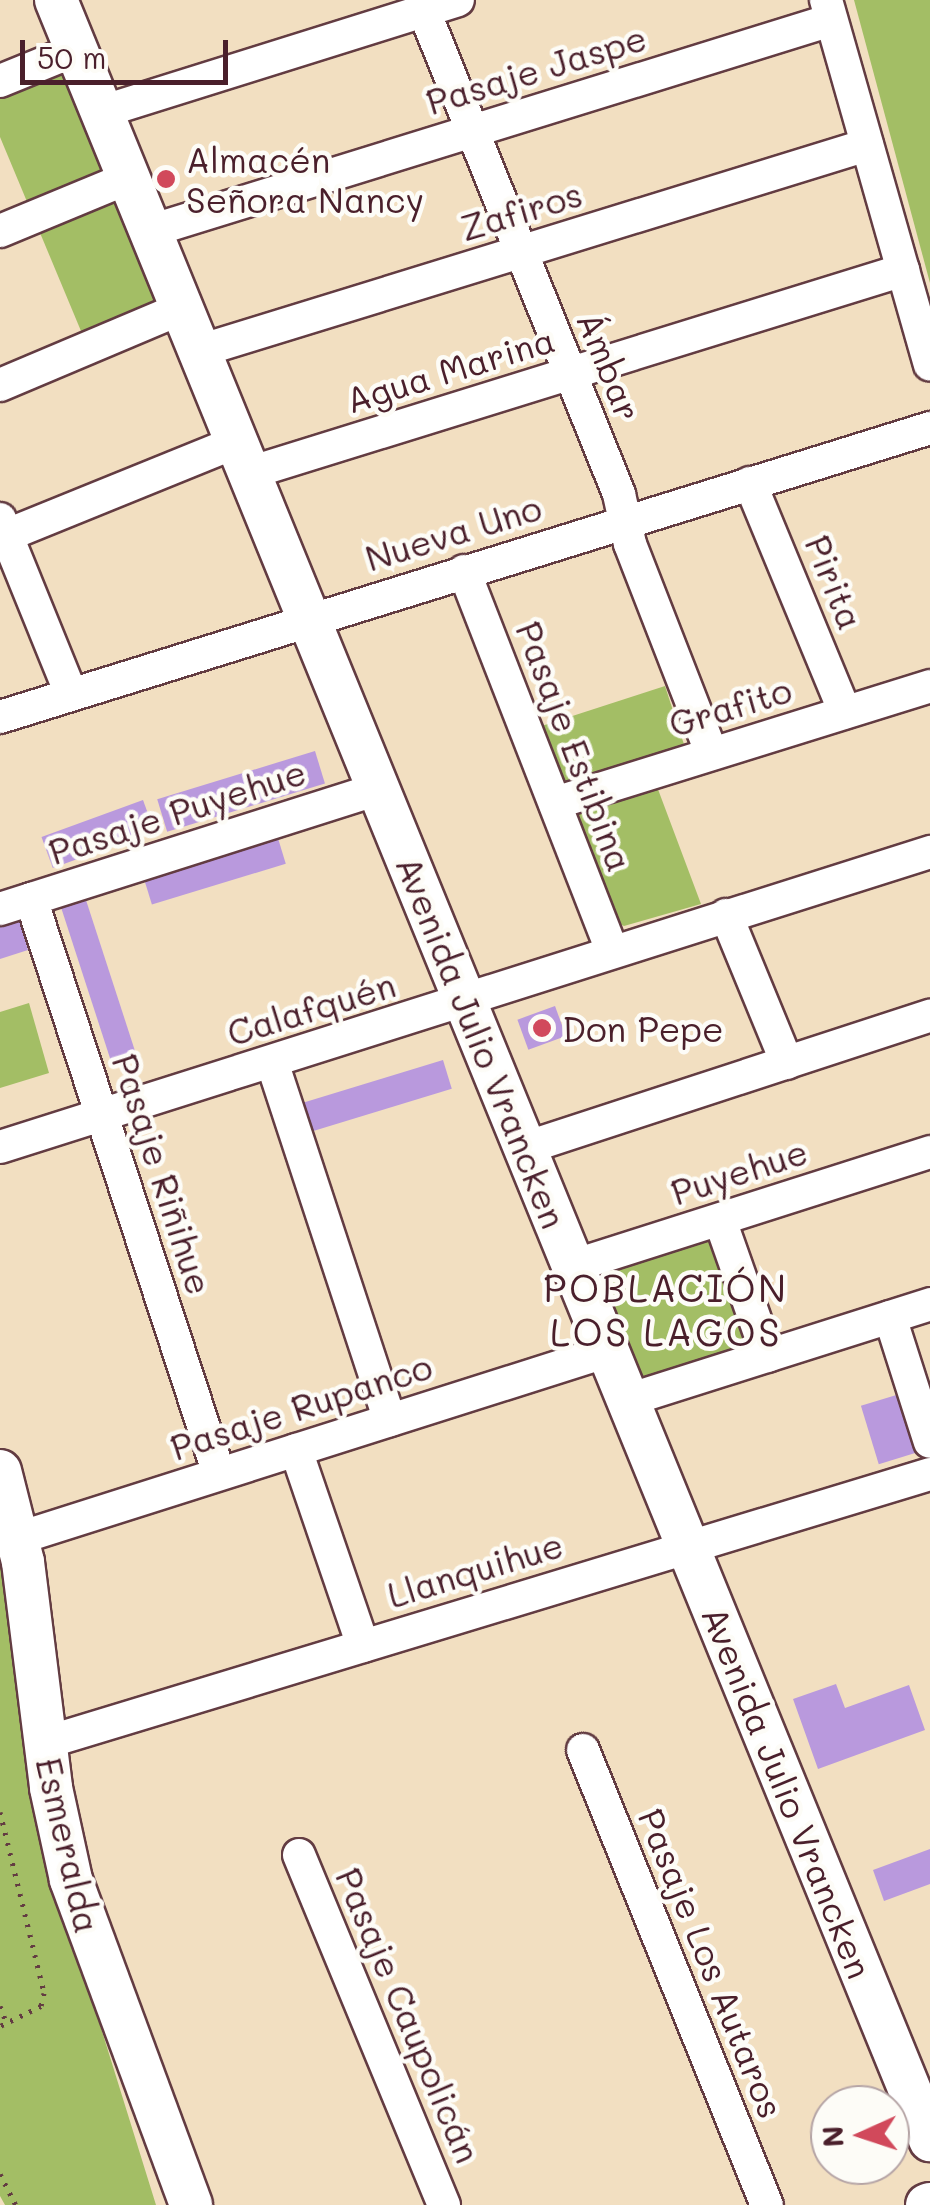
<!DOCTYPE html>
<meta charset="utf-8">
<style>
body{margin:0}
#map{position:relative;width:930px;height:2205px;overflow:hidden;background:#f2dfc1;font-family:Mali,sans-serif}
div>[style]{position:absolute}
.green>*{inset:0;background:#a3be65;transform-origin:0 0}
.building>*{inset:0;background:#b999dd;transform-origin:0 0}
.path>*{height:5px;margin-top:-2.5px;transform-origin:0;background:repeating-linear-gradient(90deg,#633c42 0 2.5px,transparent 0 10.5px)}
.roads{filter:drop-shadow(2px 0 #633c42) drop-shadow(-2px 0 #633c42) drop-shadow(0 2px #633c42) drop-shadow(0 -2px #633c42)}
.minor>*{height:32px;margin:-16px;padding:0 16px;transform-origin:16px;border-radius:16px;background:#fff}
.tertiary>*{height:42px;margin:-21px;padding:0 21px;transform-origin:21px;border-radius:21px;background:#fff}
.dots>*{width:28px;height:28px;translate:-50% -50%;box-sizing:border-box;border:5px solid #fdfcf7;border-radius:50%}
span{translate:-50% -50%;white-space:nowrap;text-align:center;line-height:1.15;-webkit-text-stroke:9px #fdfcf7;paint-order:stroke}
.street-label{font-size:35px;color:#4a1f2b}
.poi-label{font-size:35px;color:#4a1f2b}
.left{translate:0 -50%;text-align:left}
.neighbourhood-label{font-size:38px;color:#4a1f2b;letter-spacing:2.5px}
.north{position:absolute;left:810px;top:2085px;width:100px;height:100px;box-sizing:border-box;background:#fdfcf7;border:2px solid #b5a4a5;border-radius:50%;rotate:267deg;font-size:28px;font-weight:700;line-height:40px;text-align:center;color:#4a1f2b}
.north::after{content:'';display:block;margin:auto;width:35px;height:45px;background:#d1495b;clip-path:polygon(50% 0,100% 100%,50% 72%,0 100%)}
.scale{position:absolute;left:20px;top:40px;width:208px;height:45px;box-sizing:border-box;border:5px solid #4a1f2b;border-top:0;padding-left:12px;font-size:30px;line-height:35px;white-space:nowrap;color:#4a1f2b;-webkit-text-stroke:8px #fdfcf7;paint-order:stroke}
</style>
<div id="map">
<div class="green">
<i style="clip-path:polygon(854px 0,930px 0,930px 283px)"></i>
<i style="clip-path:polygon(65px 57px,168px 310px,86px 343px,0 137px,0 87px)"></i>
<i style="left:665px;top:686px;width:64px;height:129px;rotate:72deg"></i>
<i style="clip-path:polygon(656px 784px,701px 904px,624px 926px,614px 921px,573px 815px)"></i>
<i style="clip-path:polygon(29px 1003px,49px 1073px,0 1088px,0 1012px)"></i>
<i style="left:708px;top:1234px;width:123px;height:120px;rotate:68deg"></i>
<i style="clip-path:polygon(0 1532px,73px 1938px,156px 2205px,5px 2205px,0 2196px)"></i>
</div>
<div class="building">
<i style="left:169px;top:168px;width:17px;height:14px;rotate:66deg"></i>
<i style="left:315px;top:751px;width:34px;height:165px;rotate:73deg"></i>
<i style="left:143px;top:800px;width:33px;height:108px;rotate:70deg"></i>
<i style="left:277px;top:835px;width:30px;height:140px;rotate:73deg"></i>
<i style="left:85px;top:897px;width:165px;height:26px;rotate:72deg"></i>
<i style="clip-path:polygon(19px 919px,28px 950px,0 959px,0 925px)"></i>
<i style="left:555px;top:1006px;width:32px;height:40px;rotate:70deg"></i>
<i style="left:443px;top:1060px;width:30px;height:149px;rotate:73deg"></i>
<i style="left:903px;top:1393px;width:61px;height:44px;rotate:73deg"></i>
<i style="clip-path:polygon(836px 1684px,845px 1708px,909px 1685px,925px 1730px,818px 1769px,793px 1699px)"></i>
<i style="clip-path:polygon(930px 1849px,930px 1884px,884px 1901px,873px 1870px)"></i>
</div>
<div class="path">
<i style="left:0;top:1812px;width:186px;rotate:76.3deg"></i>
<i style="left:44px;top:1993px;width:13px;rotate:103deg"></i>
<i style="left:41px;top:2006px;width:46px;rotate:154deg"></i>
<i style="left:0;top:2006px;width:17px;rotate:69deg"></i>
<i style="left:0;top:2174px;width:35px;rotate:63deg"></i>
</div>
<div class="roads">
<div class="minor">
<i style="left:826px;top:0;width:379px;rotate:74.1deg"></i>
<i style="left:424px;top:11px;width:521px;rotate:68.01deg"></i>
<i style="left:619px;top:494px;width:51px;rotate:77.6deg"></i>
<i style="left:630px;top:544px;width:225px;rotate:68.7deg"></i>
<i style="left:0;top:81px;width:82px;rotate:-22.2deg"></i>
<i style="left:101px;top:112px;width:374px;rotate:-17.4deg"></i>
<i style="left:0;top:231px;width:139px;rotate:-22.5deg"></i>
<i style="left:150px;top:231px;width:713px;rotate:-17.21deg"></i>
<i style="left:199px;top:351px;width:699px;rotate:-17.14deg"></i>
<i style="left:0;top:385px;width:198px;rotate:-22.9deg"></i>
<i style="left:249px;top:473px;width:685px;rotate:-17.24deg"></i>
<i style="left:750px;top:483px;width:248px;rotate:67.5deg"></i>
<i style="left:0;top:519px;width:189px;rotate:67.9deg"></i>
<i style="left:0;top:538px;width:255px;rotate:-22.1deg"></i>
<i style="left:464px;top:571px;width:407px;rotate:68.7deg"></i>
<i style="left:0;top:717px;width:974px;rotate:-17.26deg"></i>
<i style="left:555px;top:803px;width:393px;rotate:-17.3deg"></i>
<i style="left:31px;top:899px;width:605px;rotate:71.89deg"></i>
<i style="left:0;top:909px;width:397px;rotate:-17.6deg"></i>
<i style="left:726px;top:915px;width:160px;rotate:67.6deg"></i>
<i style="left:272px;top:1062px;width:377px;rotate:71.8deg"></i>
<i style="left:0;top:1147px;width:976px;rotate:-17.6deg"></i>
<i style="left:525px;top:1148px;width:426px;rotate:-18.1deg"></i>
<i style="left:720px;top:1220px;width:144px;rotate:70.6deg"></i>
<i style="left:573px;top:1266px;width:375px;rotate:-17.7deg"></i>
<i style="left:890px;top:1317px;width:131px;rotate:72.3deg"></i>
<i style="left:628px;top:1400px;width:317px;rotate:-17.6deg"></i>
<i style="left:296px;top:1450px;width:207px;rotate:71.1deg"></i>
<i style="left:19px;top:1538px;width:618px;rotate:-17.61deg"></i>
<i style="left:44px;top:1743px;width:926px;rotate:-16.89deg"></i>
<i style="left:583px;top:1750px;width:491px;rotate:68deg"></i>
<i style="left:299px;top:1855px;width:379px;rotate:67.5deg"></i>
</div>
<div class="tertiary">
<i style="left:56px;top:0;width:2312px;rotate:67.78deg"></i>
<i style="left:0;top:1471px;width:94px;rotate:75.8deg"></i>
<i style="left:23px;top:1562px;width:228px;rotate:82.9deg"></i>
<i style="left:51px;top:1788px;width:94px;rotate:77.7deg"></i>
<i style="left:71px;top:1880px;width:346px;rotate:69.7deg"></i>
<i style="left:927px;top:2205px;width:3px;rotate:-18deg"></i>
</div>
</div>
<div class="dots">
<i style="left:166px;top:179px;background:#d1495b"></i>
<i style="left:542px;top:1028px;background:#d1495b"></i>
</div>
<div class="street-label">
<span style="left:536px;top:69px;rotate:-17deg">Pasaje Jaspe</span>
<span style="left:521px;top:210px;rotate:-17deg">Zafiros</span>
<span style="left:610px;top:366px;rotate:68deg">Ámbar</span>
<span style="left:450px;top:369px;rotate:-17deg">Agua Marina</span>
<span style="left:453px;top:532px;rotate:-17deg">Nueva Uno</span>
<span style="left:835px;top:582px;rotate:68deg">Pirita</span>
<span style="left:730px;top:706px;rotate:-17deg">Grafito</span>
<span style="left:575px;top:746px;rotate:69deg">Pasaje Estibina</span>
<span style="left:177px;top:811px;rotate:-18deg">Pasaje Puyehue</span>
<span style="left:311px;top:1008px;rotate:-17deg">Calafquén</span>
<span style="left:482px;top:1042px;rotate:68deg">Avenida Julio Vrancken</span>
<span style="left:739px;top:1171px;rotate:-18deg">Puyehue</span>
<span style="left:163px;top:1174px;rotate:72deg">Pasaje Riñihue</span>
<span style="left:301px;top:1406px;rotate:-18deg">Pasaje Rupanco</span>
<span style="left:475px;top:1569px;rotate:-17deg">Llanquihue</span>
<span style="left:788px;top:1792px;rotate:68deg">Avenida Julio Vrancken</span>
<span style="left:69px;top:1845px;rotate:77deg">Esmeralda</span>
<span style="left:712px;top:1963px;rotate:68deg">Pasaje Los Autaros</span>
<span style="left:409px;top:2015px;rotate:67deg">Pasaje Caupolicán</span>
</div>
<div class="poi-label">
<span class="left" style="left:186px;top:179px">Almacén<br>Señora Nancy</span>
<span class="left" style="left:562px;top:1028px">Don Pepe</span>
</div>
<div class="neighbourhood-label">
<span style="left:666px;top:1310px">POBLACIÓN<br>LOS LAGOS</span>
</div>
<div class="north">N</div>
<div class="scale">50 m</div>
</div>
